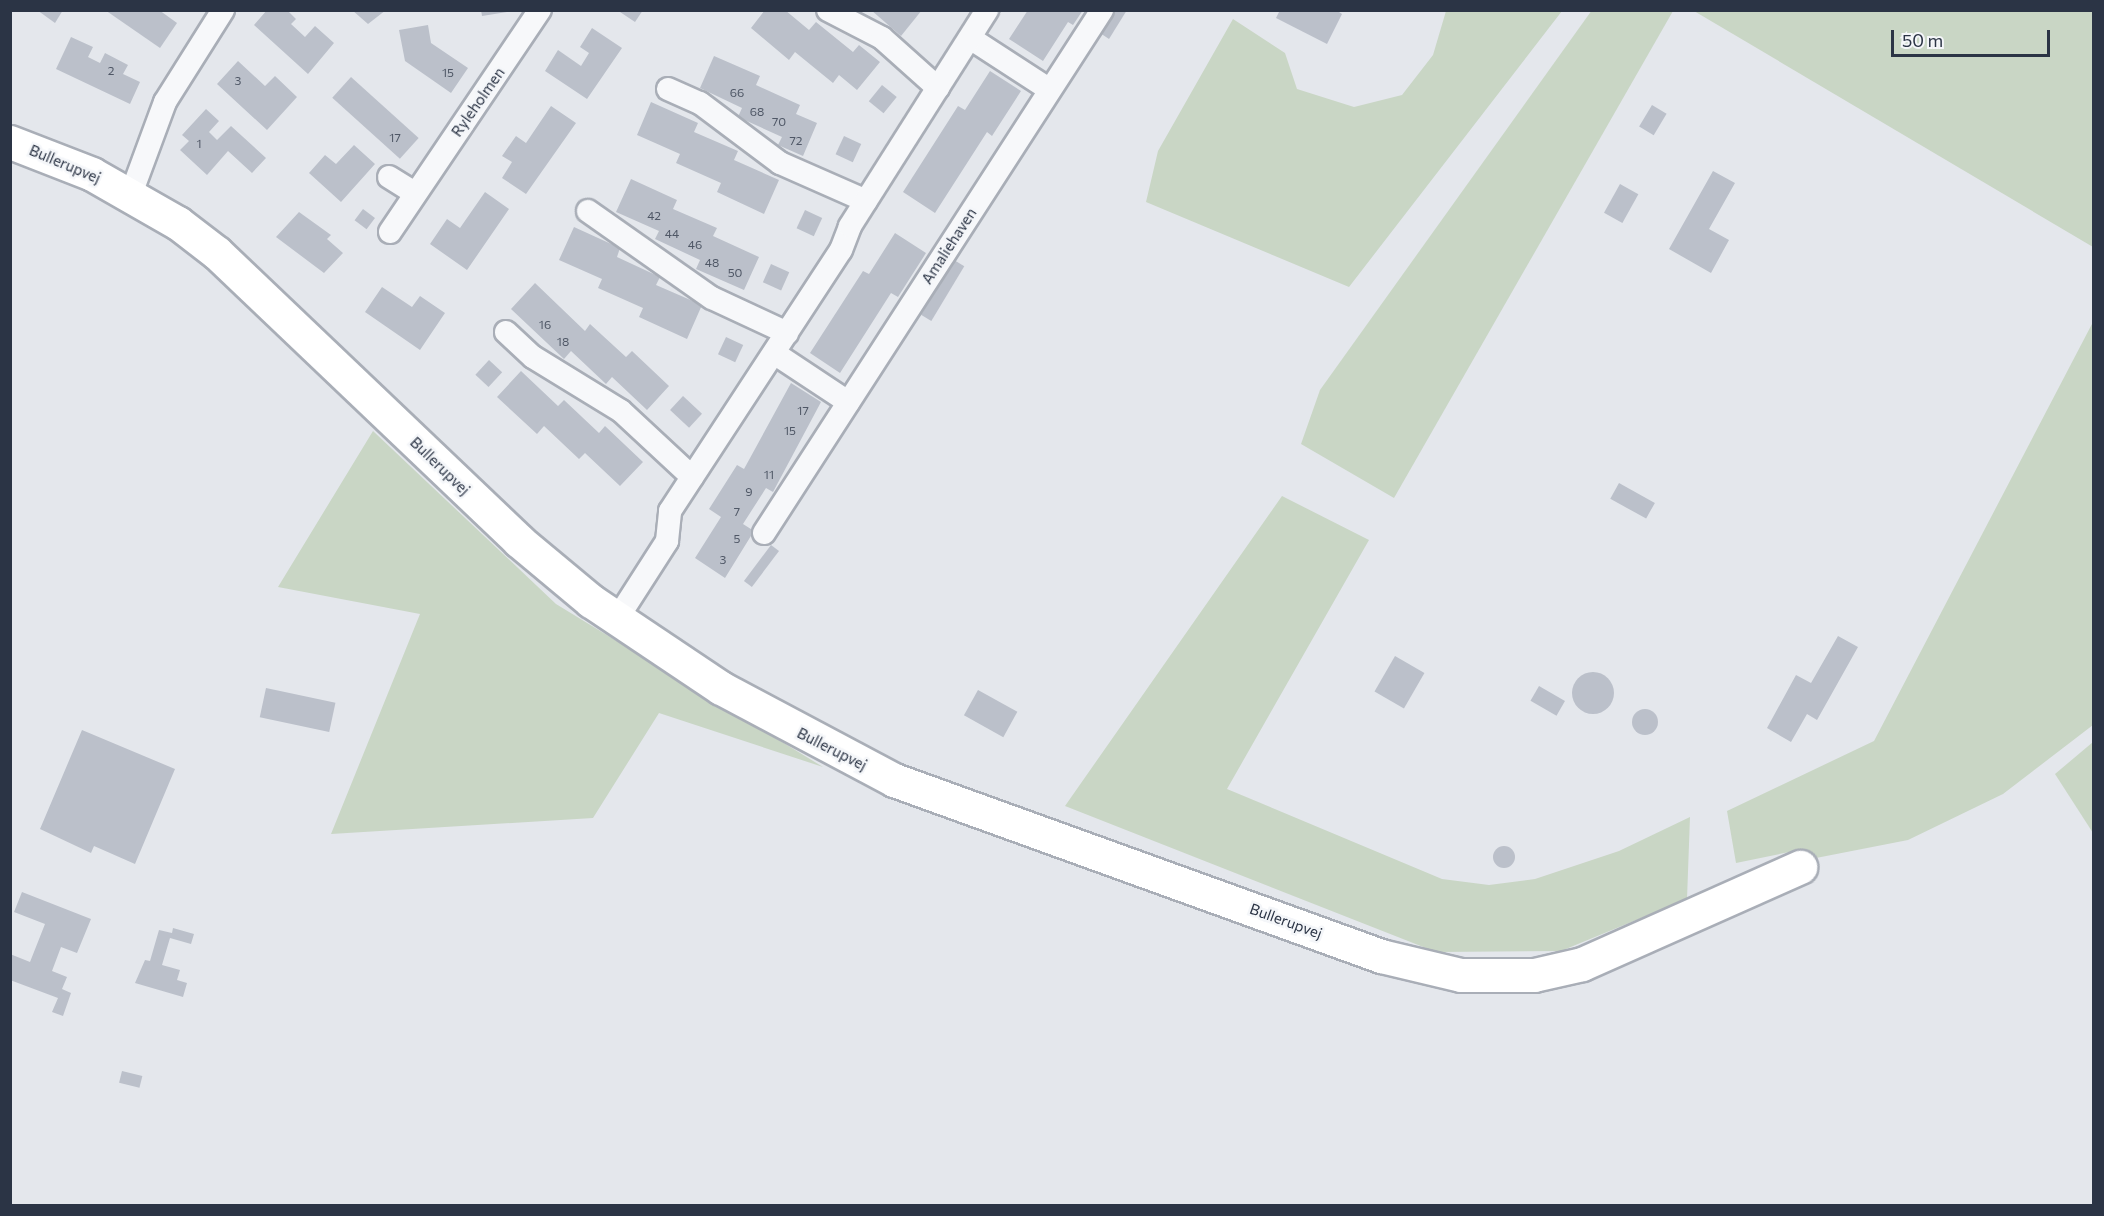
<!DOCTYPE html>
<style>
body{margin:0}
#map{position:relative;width:2104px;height:1216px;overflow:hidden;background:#e4e7ec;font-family:Commissioner,sans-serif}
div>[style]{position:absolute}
.green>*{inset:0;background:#c9d6c5}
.building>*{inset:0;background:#bbc0ca;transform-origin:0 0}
.round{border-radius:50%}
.roads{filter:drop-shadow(2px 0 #a9aeb7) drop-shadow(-2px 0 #a9aeb7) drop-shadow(0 2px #a9aeb7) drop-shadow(0 -2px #a9aeb7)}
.street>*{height:22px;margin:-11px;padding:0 11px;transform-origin:11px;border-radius:11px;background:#f7f8fa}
.secondary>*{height:33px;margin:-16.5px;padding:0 16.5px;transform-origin:16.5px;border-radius:16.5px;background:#fff}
span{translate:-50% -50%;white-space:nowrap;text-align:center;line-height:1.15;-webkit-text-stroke:5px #f4f6f9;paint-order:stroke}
.number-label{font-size:12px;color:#4f5766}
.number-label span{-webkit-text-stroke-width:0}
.street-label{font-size:15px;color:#2b3445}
.frame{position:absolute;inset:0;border:12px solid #2b3445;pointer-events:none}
.scale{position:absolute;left:1891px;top:30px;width:159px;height:27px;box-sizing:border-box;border:3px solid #2b3445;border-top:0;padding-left:8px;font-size:18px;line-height:21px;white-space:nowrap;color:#2b3445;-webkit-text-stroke:4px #f4f6f9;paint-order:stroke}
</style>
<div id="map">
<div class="green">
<i style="clip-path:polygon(1592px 10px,1673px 11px,1394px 498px,1301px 444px,1320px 390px)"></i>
<i style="clip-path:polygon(1446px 11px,1562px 11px,1349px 287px,1146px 202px,1158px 151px,1233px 19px,1285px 53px,1297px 89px,1354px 107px,1402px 95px,1433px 55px)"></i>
<i style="clip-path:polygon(1694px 11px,2093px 11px,2093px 247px)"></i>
<i style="clip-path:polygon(2093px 322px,2093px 725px,2003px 794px,1908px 840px,1816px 858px,1804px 849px,1736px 863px,1727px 811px,1874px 741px)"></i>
<i style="clip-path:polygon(373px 431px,556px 604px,823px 767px,659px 713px,593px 818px,331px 834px,420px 614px,278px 587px)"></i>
<i style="clip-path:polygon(1282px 496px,1369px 540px,1227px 789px,1442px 879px,1489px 885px,1535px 879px,1619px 851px,1690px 817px,1687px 899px,1561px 951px,1436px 952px,1065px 806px)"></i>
<i style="clip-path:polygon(2093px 742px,2093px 833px,2055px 774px)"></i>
</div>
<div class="building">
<i style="clip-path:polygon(37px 10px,63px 10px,55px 23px)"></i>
<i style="clip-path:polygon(105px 10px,159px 10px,177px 23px,160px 48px)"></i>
<i style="clip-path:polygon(267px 10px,287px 10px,296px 19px,291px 24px,305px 37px,315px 26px,334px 43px,308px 74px,254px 25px)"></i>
<i style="clip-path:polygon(352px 10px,386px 10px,368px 24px)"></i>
<i style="clip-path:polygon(481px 10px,507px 10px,507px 12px,482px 16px)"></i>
<i style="clip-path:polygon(617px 10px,643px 10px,635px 22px)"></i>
<i style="clip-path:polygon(765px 10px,785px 10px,809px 30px,816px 22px,853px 52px,859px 45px,880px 62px,857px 90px,839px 75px,833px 83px,795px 52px,789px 60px,751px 28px)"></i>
<i style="clip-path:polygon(871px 10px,922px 10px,901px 36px)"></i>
<i style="clip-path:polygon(1028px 10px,1083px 10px,1073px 25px,1068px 22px,1043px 61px,1009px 39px)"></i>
<i style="clip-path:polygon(1114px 10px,1127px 10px,1109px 39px,1100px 33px)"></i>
<i style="clip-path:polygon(1280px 10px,1336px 10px,1342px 14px,1327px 44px,1276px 18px)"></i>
<i style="clip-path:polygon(428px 25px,431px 43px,468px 68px,451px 93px,405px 61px,399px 30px)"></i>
<i style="clip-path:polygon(592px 28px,622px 48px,587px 99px,545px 71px,558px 50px,581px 66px,589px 53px,580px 47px)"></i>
<i style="clip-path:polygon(71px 37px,93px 47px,88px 57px,100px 63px,105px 53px,128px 65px,123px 74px,140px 82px,130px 104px,56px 69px)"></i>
<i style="clip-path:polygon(714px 56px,760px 76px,756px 85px,800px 105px,796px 114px,817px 123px,803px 156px,778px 145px,782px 137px,738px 117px,742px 108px,700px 88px)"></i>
<i style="clip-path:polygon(238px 61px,265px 86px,275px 76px,297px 97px,267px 130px,217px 84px)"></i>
<i style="clip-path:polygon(990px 71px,1021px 91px,992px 136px,987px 132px,935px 213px,903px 192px,958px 106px,965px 110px)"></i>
<i style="left:351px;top:77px;width:91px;height:28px;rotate:42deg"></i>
<i style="left:882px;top:85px;width:19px;height:21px;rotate:39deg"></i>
<i style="clip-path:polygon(651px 102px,698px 123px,694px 132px,738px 151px,734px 160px,779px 180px,764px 214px,717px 192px,721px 183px,676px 163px,680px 154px,637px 135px)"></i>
<i style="left:1652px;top:105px;width:17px;height:25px;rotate:31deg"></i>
<i style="clip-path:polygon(551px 106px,576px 123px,526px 194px,502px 178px,512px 162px,502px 156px,516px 136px,526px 143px)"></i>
<i style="clip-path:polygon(206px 109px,219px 121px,209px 132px,217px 140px,231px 126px,266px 158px,252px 173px,228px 151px,207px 175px,180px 150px,189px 141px,182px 135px)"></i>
<i style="left:844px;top:136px;width:19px;height:20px;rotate:25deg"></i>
<i style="clip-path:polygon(354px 145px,375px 164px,341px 202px,309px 173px,325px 155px,336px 164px)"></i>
<i style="clip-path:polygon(1713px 171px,1735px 183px,1709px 229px,1729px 240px,1711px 273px,1669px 249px)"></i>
<i style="clip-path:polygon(631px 179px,677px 200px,673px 209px,717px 228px,713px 236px,759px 257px,744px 290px,696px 269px,700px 260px,655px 239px,659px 231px,616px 212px)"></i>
<i style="left:1620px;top:184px;width:21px;height:33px;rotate:29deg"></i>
<i style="clip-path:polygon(485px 192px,509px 209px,467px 270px,430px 244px,447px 219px,460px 228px)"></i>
<i style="left:363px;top:209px;width:15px;height:14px;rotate:37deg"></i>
<i style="left:805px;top:210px;width:19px;height:20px;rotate:25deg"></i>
<i style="clip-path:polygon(299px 212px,331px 235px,327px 239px,343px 253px,324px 273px,276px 237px)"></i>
<i style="clip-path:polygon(574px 227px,620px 248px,617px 257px,660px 277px,656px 285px,702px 305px,687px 339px,639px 317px,643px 308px,598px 288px,602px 279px,559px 260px)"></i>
<i style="clip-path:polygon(895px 233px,926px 253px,898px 297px,891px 293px,840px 373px,810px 353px,863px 271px,869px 274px)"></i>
<i style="left:954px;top:260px;width:12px;height:64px;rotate:31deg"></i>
<i style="left:771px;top:264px;width:20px;height:20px;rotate:24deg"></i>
<i style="clip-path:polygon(535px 283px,585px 331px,590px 324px,626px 357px,632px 351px,669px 386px,647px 410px,612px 377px,606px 384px,571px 351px,564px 359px,511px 309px)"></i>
<i style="clip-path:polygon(382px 287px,412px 307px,420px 296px,445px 313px,420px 350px,365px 312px)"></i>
<i style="left:726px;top:337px;width:19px;height:19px;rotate:25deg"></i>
<i style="left:489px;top:360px;width:18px;height:20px;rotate:43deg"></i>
<i style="clip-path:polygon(521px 371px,558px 406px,564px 400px,599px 433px,605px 426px,643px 462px,620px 486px,585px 453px,579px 459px,544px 426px,537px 434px,497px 397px)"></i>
<i style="clip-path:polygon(791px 383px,821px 402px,773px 492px,766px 488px,743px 524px,754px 531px,725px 578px,695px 558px,721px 517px,709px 509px,737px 465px,744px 469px)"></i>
<i style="left:683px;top:396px;width:26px;height:19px;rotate:43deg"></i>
<i style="left:1619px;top:483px;width:41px;height:18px;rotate:29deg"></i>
<i style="left:771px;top:545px;width:10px;height:45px;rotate:37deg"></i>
<i style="clip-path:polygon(1838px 636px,1858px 647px,1817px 720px,1807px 714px,1791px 742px,1767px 728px,1796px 675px,1811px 683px)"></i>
<i style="left:1395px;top:656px;width:34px;height:41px;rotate:30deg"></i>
<i class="round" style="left:1572px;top:672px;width:42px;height:42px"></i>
<i style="left:1539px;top:686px;width:30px;height:17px;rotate:30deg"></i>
<i style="left:266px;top:688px;width:71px;height:30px;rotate:12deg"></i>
<i style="left:978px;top:690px;width:45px;height:29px;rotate:29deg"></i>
<i class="round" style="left:1632px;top:709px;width:26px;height:26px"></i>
<i style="clip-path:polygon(82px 730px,175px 769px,135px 864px,94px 846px,91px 853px,40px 829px)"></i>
<i class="round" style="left:1493px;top:846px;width:22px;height:22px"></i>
<i style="clip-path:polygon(22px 892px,91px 919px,77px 953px,61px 947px,52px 971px,67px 977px,62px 989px,71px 993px,63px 1016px,52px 1012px,58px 998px,10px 980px,10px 954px,30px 962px,45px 924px,14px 912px)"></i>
<i style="clip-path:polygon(173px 928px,194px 934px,191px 944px,170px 938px,162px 965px,180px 970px,177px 980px,187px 983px,183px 997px,135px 983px,145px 960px,150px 961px,159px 930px,172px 933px)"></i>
<i style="left:122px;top:1071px;width:21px;height:12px;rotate:14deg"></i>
</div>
<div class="roads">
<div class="street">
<i style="left:828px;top:10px;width:61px;rotate:27.4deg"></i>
<i style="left:882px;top:38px;width:75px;rotate:41.8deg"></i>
<i style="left:970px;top:38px;width:95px;rotate:33deg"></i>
<i style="left:668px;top:89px;width:35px;rotate:24deg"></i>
<i style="left:700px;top:103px;width:100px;rotate:36.9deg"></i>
<i style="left:780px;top:163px;width:94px;rotate:23.8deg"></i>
<i style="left:389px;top:177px;width:31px;rotate:32deg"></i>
<i style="left:131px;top:194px;width:98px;rotate:-69.7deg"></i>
<i style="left:165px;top:102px;width:109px;rotate:-57.8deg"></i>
<i style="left:588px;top:211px;width:151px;rotate:35.1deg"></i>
<i style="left:712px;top:298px;width:83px;rotate:25deg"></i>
<i style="left:390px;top:232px;width:268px;rotate:-56deg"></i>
<i style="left:506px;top:332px;width:37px;rotate:43deg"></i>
<i style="left:533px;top:357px;width:103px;rotate:31.5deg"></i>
<i style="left:621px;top:411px;width:97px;rotate:42.9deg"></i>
<i style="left:774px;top:353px;width:89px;rotate:33.5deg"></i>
<i style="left:764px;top:533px;width:623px;rotate:-57.13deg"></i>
<i style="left:617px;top:619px;width:93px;rotate:-57.3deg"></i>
<i style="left:667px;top:541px;width:30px;rotate:-84deg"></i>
<i style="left:670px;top:511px;width:312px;rotate:-56.8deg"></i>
<i style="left:841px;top:250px;width:26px;rotate:-69deg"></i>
<i style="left:850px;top:226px;width:256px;rotate:-57.6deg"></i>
</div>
<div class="secondary">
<i style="left:10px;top:142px;width:88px;rotate:21.3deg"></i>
<i style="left:92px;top:174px;width:99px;rotate:29.7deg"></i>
<i style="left:178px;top:223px;width:49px;rotate:37.6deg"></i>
<i style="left:217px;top:253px;width:417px;rotate:43.6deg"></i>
<i style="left:519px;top:541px;width:94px;rotate:39.8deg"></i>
<i style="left:591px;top:601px;width:156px;rotate:33.8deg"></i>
<i style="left:721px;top:688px;width:196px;rotate:28deg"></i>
<i style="left:894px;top:780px;width:518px;rotate:19.87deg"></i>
<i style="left:1381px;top:956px;width:82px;rotate:13.4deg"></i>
<i style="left:1461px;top:975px;width:73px"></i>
<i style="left:1534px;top:975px;width:49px;rotate:-12.9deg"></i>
<i style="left:1582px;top:964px;width:239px;rotate:-24deg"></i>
</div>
</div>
<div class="number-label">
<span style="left:111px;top:71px">2</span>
<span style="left:448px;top:73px">15</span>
<span style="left:238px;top:81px">3</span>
<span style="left:737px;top:93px">66</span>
<span style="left:757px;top:112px">68</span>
<span style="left:779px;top:122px">70</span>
<span style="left:395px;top:138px">17</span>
<span style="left:796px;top:141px">72</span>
<span style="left:199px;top:144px">1</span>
<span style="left:654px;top:216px">42</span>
<span style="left:672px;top:234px">44</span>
<span style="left:695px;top:245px">46</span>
<span style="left:712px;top:263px">48</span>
<span style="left:735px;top:273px">50</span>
<span style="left:545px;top:325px">16</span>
<span style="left:563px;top:342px">18</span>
<span style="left:803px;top:411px">17</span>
<span style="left:790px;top:431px">15</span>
<span style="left:769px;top:475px">11</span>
<span style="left:749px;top:492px">9</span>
<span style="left:737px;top:512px">7</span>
<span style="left:737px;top:539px">5</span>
<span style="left:723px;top:560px">3</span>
</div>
<div class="street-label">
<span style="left:478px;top:102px;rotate:-55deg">Ryleholmen</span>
<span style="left:65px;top:164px;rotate:23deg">Bullerupvej</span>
<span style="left:949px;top:246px;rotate:-57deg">Amaliehaven</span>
<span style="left:440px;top:466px;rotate:44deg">Bullerupvej</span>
<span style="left:832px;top:749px;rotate:27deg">Bullerupvej</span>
<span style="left:1286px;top:921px;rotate:20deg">Bullerupvej</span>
</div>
<div class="frame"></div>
<div class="scale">50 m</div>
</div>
